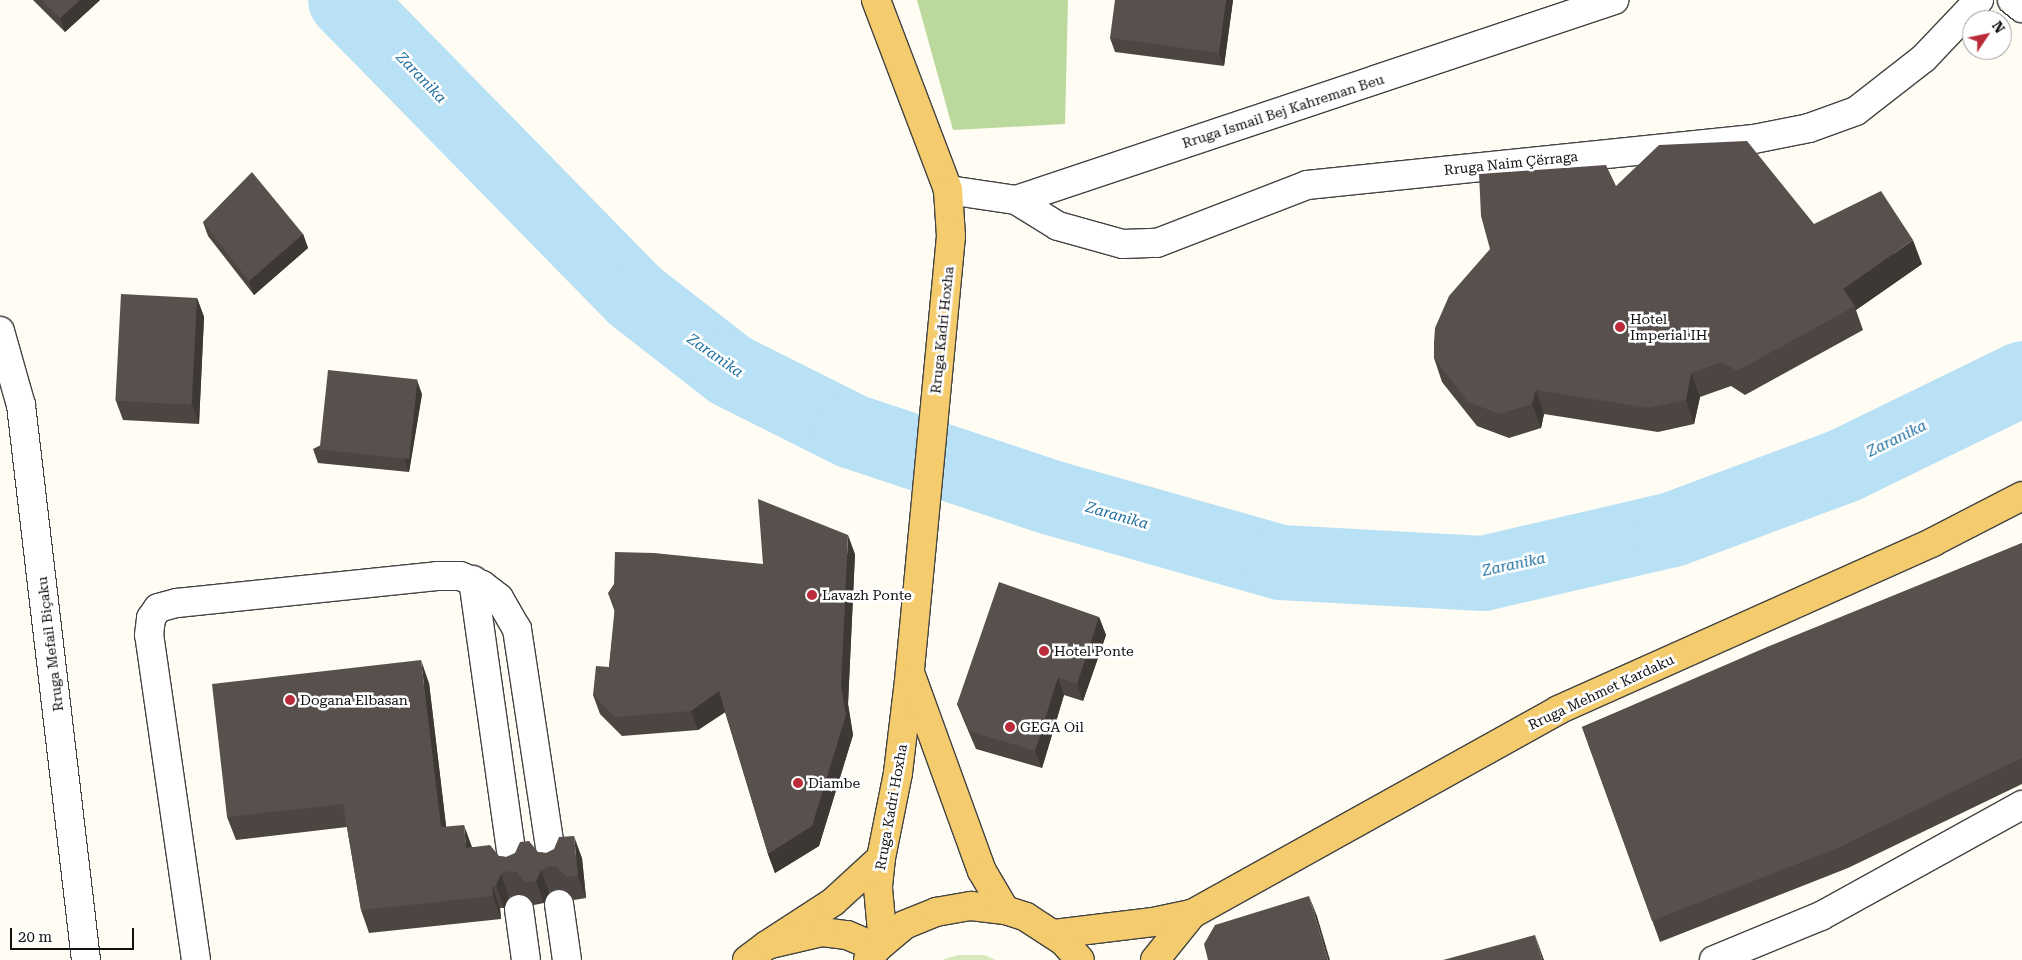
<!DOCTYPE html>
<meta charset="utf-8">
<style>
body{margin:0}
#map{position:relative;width:2022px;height:960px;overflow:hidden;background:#fffcf3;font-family:"Roboto Serif",serif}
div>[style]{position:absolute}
.green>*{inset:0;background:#d6e9bd}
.forest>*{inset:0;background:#bbd99c}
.river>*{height:75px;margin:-37.5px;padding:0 37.5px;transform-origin:37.5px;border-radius:37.5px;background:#b9e1f5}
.roads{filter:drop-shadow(1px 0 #434343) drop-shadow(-1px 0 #434343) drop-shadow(0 1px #434343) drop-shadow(0 -1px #434343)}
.minor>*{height:28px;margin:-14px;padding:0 14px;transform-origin:14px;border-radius:14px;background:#fff}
.major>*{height:28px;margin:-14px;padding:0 14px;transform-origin:14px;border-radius:14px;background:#f4cc6d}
.wall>*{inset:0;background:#4c4541}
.shaded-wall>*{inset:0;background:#3e3835}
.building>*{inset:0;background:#58504c;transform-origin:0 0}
.dots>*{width:14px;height:14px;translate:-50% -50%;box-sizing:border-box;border:2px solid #fff;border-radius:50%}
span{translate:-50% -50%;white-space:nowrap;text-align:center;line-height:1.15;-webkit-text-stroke:5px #fff;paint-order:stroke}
.street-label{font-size:14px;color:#101010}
.poi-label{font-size:14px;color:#101010}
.left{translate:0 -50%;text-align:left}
.water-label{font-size:15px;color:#1b6d9f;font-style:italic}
.north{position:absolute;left:1962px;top:10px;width:50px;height:50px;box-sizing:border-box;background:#fff;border:1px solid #9f9f9f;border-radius:50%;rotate:56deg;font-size:14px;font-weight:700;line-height:20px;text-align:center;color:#101010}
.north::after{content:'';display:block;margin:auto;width:18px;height:22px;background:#bc2b3a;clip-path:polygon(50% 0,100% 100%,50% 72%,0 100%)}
.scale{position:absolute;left:10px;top:928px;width:124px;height:22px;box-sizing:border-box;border:2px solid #101010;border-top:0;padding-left:6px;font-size:15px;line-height:18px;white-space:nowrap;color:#101010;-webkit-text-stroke:4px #fff;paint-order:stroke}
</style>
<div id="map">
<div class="green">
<i style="clip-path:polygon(958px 955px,984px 955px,996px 960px,942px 960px)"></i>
</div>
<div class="forest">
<i style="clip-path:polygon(917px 0,1068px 0,1065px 124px,953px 130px)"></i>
</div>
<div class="river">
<i style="left:345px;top:0;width:414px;rotate:45.6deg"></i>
<i style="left:635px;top:296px;width:120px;rotate:37.9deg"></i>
<i style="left:730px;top:370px;width:136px;rotate:26.6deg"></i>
<i style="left:852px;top:431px;width:206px;rotate:18.4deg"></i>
<i style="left:1047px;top:496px;width:242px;rotate:15.8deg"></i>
<i style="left:1280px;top:562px;width:203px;rotate:3.1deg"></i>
<i style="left:1483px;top:573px;width:194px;rotate:-13.1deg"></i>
<i style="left:1672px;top:529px;width:184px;rotate:-20.4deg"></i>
<i style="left:1844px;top:465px;width:198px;rotate:-26deg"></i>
</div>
<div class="roads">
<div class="minor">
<i style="left:2012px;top:0;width:13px;rotate:39deg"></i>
<i style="left:948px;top:190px;width:69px;rotate:8.4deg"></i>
<i style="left:1016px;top:200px;width:631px;rotate:-18.49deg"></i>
<i style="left:1016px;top:200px;width:49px;rotate:31.8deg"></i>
<i style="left:1058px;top:226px;width:67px;rotate:15.5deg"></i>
<i style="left:1123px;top:244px;width:34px;rotate:-2deg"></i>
<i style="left:1157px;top:243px;width:161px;rotate:-21.1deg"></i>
<i style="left:1307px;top:185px;width:449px;rotate:-5.9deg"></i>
<i style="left:1754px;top:139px;width:56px;rotate:-11.3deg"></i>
<i style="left:1809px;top:128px;width:50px;rotate:-19.9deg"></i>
<i style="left:1856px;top:111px;width:86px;rotate:-37.9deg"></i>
<i style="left:1924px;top:58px;width:80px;rotate:-46.5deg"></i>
<i style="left:0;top:331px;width:77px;rotate:74.2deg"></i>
<i style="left:21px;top:405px;width:559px;rotate:83.32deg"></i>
<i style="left:473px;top:580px;width:287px;rotate:82deg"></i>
<i style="left:559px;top:904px;width:57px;rotate:81.9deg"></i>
<i style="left:519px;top:909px;width:51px;rotate:82.2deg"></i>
<i style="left:196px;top:960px;width:328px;rotate:-98.2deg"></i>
<i style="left:149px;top:635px;width:17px;rotate:-83deg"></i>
<i style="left:151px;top:618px;width:12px;rotate:-55deg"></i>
<i style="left:158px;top:608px;width:20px;rotate:-15deg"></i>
<i style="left:177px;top:603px;width:261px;rotate:-5.9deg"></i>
<i style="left:437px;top:576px;width:23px"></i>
<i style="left:460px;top:576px;width:24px;rotate:22deg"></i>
<i style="left:482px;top:585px;width:21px;rotate:37deg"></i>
<i style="left:499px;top:598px;width:36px;rotate:60deg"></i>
<i style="left:517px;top:629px;width:234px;rotate:81.4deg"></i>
<i style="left:1714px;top:960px;width:116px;rotate:-22.4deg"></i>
<i style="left:1821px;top:916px;width:230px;rotate:-28.9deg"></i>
</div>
<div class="major">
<i style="left:876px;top:0;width:203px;rotate:69.2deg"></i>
<i style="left:948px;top:190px;width:46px;rotate:86.3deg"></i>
<i style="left:951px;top:236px;width:438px;rotate:95.4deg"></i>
<i style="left:910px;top:672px;width:102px;rotate:96.8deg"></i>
<i style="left:898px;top:773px;width:87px;rotate:101.3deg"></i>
<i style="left:881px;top:858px;width:30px;rotate:96deg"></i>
<i style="left:878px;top:888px;width:55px;rotate:84.8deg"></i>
<i style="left:912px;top:678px;width:205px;rotate:70.1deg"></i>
<i style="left:982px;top:871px;width:45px;rotate:59.5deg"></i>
<i style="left:1054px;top:934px;width:100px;rotate:-6.9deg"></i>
<i style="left:1153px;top:922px;width:40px;rotate:-12deg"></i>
<i style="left:1192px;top:914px;width:419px;rotate:-29.1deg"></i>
<i style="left:1558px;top:710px;width:411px;rotate:-24.1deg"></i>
<i style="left:1933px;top:542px;width:100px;rotate:-27.3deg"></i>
<i style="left:767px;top:945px;width:79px;rotate:-33.1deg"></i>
<i style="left:833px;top:902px;width:65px;rotate:-42.5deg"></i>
<i style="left:747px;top:960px;width:25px;rotate:-37deg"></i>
<i style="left:767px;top:945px;width:57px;rotate:-13.3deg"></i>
<i style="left:822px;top:932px;width:25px;rotate:7deg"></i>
<i style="left:847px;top:935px;width:33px;rotate:23deg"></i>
<i style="left:868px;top:960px;width:15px;rotate:-53deg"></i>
<i style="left:877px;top:948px;width:35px;rotate:-40deg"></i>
<i style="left:904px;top:925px;width:35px;rotate:-22deg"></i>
<i style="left:936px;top:912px;width:36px;rotate:-10deg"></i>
<i style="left:971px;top:906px;width:34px;rotate:7deg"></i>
<i style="left:1005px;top:910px;width:22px;rotate:18deg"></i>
<i style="left:1026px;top:917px;width:44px;rotate:33deg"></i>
<i style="left:1063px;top:941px;width:25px;rotate:48deg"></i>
<i style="left:1155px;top:960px;width:59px;rotate:-51.2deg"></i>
</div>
</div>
<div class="wall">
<i style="clip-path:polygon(33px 0,100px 0,65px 32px)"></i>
<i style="clip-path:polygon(1233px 0,1224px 66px,1115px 52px,1110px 38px)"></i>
<i style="clip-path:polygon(1616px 186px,1814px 224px,1922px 264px,1856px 310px,1863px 330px,1745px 395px,1731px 386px,1700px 397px,1694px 424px,1658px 432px,1544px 414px,1541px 428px,1509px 438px,1477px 426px,1442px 382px,1434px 358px)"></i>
<i style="clip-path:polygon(203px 222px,303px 234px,308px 248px,254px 295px,208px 236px)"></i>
<i style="clip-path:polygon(197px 298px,204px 317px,199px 424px,123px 420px,116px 401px)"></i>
<i style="clip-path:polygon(422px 394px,409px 472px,318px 463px,313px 449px)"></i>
<i style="clip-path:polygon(2022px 543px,2022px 784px,1848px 868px,1660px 942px,1582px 727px)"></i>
<i style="clip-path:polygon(855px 554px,848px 704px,853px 735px,819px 846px,775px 873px,768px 854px,725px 712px,698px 730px,622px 736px,600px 714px,593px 695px,609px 667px,615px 612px,608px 593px,763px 564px)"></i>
<i style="clip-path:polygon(1099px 617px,1106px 635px,1083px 701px,1064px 695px,1042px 768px,976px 749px,964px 721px,957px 704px)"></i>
<i style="clip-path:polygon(429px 683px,446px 827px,472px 847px,499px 856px,506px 857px,538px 852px,582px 858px,586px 898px,574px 900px,565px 890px,557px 889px,549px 892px,544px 903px,534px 905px,525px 895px,517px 894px,509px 897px,504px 908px,500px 908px,501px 919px,369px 933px,361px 910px,347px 827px,236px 840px,227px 817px)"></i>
</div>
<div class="shaded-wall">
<i style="clip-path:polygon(80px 0,100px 0,65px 32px,60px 18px)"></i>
<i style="clip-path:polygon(1226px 0,1233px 0,1224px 66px,1219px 53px)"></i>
<i style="clip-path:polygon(303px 234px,308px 248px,254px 295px,249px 281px)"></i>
<i style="clip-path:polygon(1913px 240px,1922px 264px,1856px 310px,1855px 306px,1843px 289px)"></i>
<i style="clip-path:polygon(197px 298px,204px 317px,199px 424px,192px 404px)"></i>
<i style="clip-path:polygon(1691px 373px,1700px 397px,1694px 424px,1686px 400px)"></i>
<i style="clip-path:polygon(417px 380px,422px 394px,409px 472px,404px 458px)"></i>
<i style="clip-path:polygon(1536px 390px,1544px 414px,1541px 428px,1532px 404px)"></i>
<i style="clip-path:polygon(848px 535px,855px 554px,848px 704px,853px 735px,819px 846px,775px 873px,768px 854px,841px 685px)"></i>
<i style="clip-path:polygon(1099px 617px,1106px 635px,1083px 701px,1077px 684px)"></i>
<i style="clip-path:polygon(421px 660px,429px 683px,449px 850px,441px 827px)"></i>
<i style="clip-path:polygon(1058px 677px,1064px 695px,1042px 768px,1035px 751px)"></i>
<i style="clip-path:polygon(719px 691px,727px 711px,698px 730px,691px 711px)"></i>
<i style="clip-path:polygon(464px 825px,472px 847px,466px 848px)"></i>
<i style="clip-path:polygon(574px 836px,582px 858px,586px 898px,578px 876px)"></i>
<i style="clip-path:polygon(541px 870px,549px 892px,544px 903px,536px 881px)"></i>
<i style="clip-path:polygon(501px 874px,509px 897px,504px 908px,496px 885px)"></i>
<i style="clip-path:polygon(492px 886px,500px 908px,501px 919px,493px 896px)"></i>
<i style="clip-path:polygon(1309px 896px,1317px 916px,1330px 960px,1328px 960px)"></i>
<i style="clip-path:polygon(1535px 935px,1544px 960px,1542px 960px)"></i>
</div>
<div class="building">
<i style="clip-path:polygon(42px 0,80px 0,60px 18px)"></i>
<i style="clip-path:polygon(1115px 0,1226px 0,1219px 53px,1110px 38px)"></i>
<i style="clip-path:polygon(1747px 141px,1814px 224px,1881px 191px,1913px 240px,1843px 289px,1855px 306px,1737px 371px,1722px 362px,1691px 373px,1686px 400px,1649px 408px,1536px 390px,1532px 404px,1500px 414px,1468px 402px,1434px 358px,1434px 343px,1435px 328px,1449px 296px,1490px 249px,1481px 216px,1479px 174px,1606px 165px,1616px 186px,1659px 145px)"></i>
<i style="clip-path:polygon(252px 172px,303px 234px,249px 281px,203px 222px)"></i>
<i style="left:121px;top:294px;width:76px;height:107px;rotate:3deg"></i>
<i style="left:328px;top:370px;width:90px;height:80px;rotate:6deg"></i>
<i style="clip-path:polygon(758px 499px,848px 535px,841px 685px,846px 715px,812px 826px,768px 854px,719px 691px,691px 711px,615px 717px,593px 695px,596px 666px,609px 667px,615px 605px,608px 593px,614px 584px,615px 552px,654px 553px,763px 564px)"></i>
<i style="clip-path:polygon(2022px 543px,2022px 758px,1840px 847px,1652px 921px,1582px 727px,1767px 647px)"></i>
<i style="clip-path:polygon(999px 582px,1099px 617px,1077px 684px,1058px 677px,1035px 751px,970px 731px,957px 704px)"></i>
<i style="clip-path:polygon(421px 660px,441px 827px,464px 825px,466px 848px,490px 845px,499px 856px,506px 857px,515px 853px,520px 842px,529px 841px,538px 852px,546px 853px,554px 849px,559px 837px,574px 836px,578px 876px,566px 877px,557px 867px,549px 866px,541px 870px,536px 881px,525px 882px,517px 872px,509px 871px,501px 874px,496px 885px,492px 886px,493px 896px,361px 910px,343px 804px,227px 817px,212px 684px)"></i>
<i style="clip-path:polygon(1309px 896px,1328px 960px,1208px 960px,1204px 944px,1215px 925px)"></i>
<i style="clip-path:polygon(1535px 935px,1542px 960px,1443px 960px)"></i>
</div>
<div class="dots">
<i style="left:1620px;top:327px;background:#bc2b3a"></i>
<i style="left:812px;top:595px;background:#bc2b3a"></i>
<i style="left:1044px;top:651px;background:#bc2b3a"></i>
<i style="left:290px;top:700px;background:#bc2b3a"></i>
<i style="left:1010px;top:727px;background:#bc2b3a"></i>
<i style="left:798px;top:783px;background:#bc2b3a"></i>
</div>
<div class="street-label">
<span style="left:1283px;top:111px;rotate:-18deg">Rruga Ismail Bej Kahreman Beu</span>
<span style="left:1511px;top:163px;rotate:-6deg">Rruga Naim Çërraga</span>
<span style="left:942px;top:330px;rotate:-84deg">Rruga Kadri Hoxha</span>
<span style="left:50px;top:644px;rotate:-97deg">Rruga Mefail Biçaku</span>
<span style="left:1601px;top:692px;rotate:-25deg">Rruga Mehmet Kardaku</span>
<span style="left:891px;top:807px;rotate:-80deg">Rruga Kadri Hoxha</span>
</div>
<div class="poi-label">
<span class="left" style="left:1630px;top:327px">Hotel<br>Imperial IH</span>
<span class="left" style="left:822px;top:595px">Lavazh Ponte</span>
<span class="left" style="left:1054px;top:651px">Hotel Ponte</span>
<span class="left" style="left:300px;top:700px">Dogana Elbasan</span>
<span class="left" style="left:1020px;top:727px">GEGA Oil</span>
<span class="left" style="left:808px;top:783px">Diambe</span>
</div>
<div class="water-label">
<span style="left:421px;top:78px;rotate:46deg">Zaranika</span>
<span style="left:715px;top:356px;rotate:35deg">Zaranika</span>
<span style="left:1897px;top:439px;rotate:-26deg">Zaranika</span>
<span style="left:1117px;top:516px;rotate:16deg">Zaranika</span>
<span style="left:1514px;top:565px;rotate:-12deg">Zaranika</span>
</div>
<div class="north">N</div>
<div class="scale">20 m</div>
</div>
